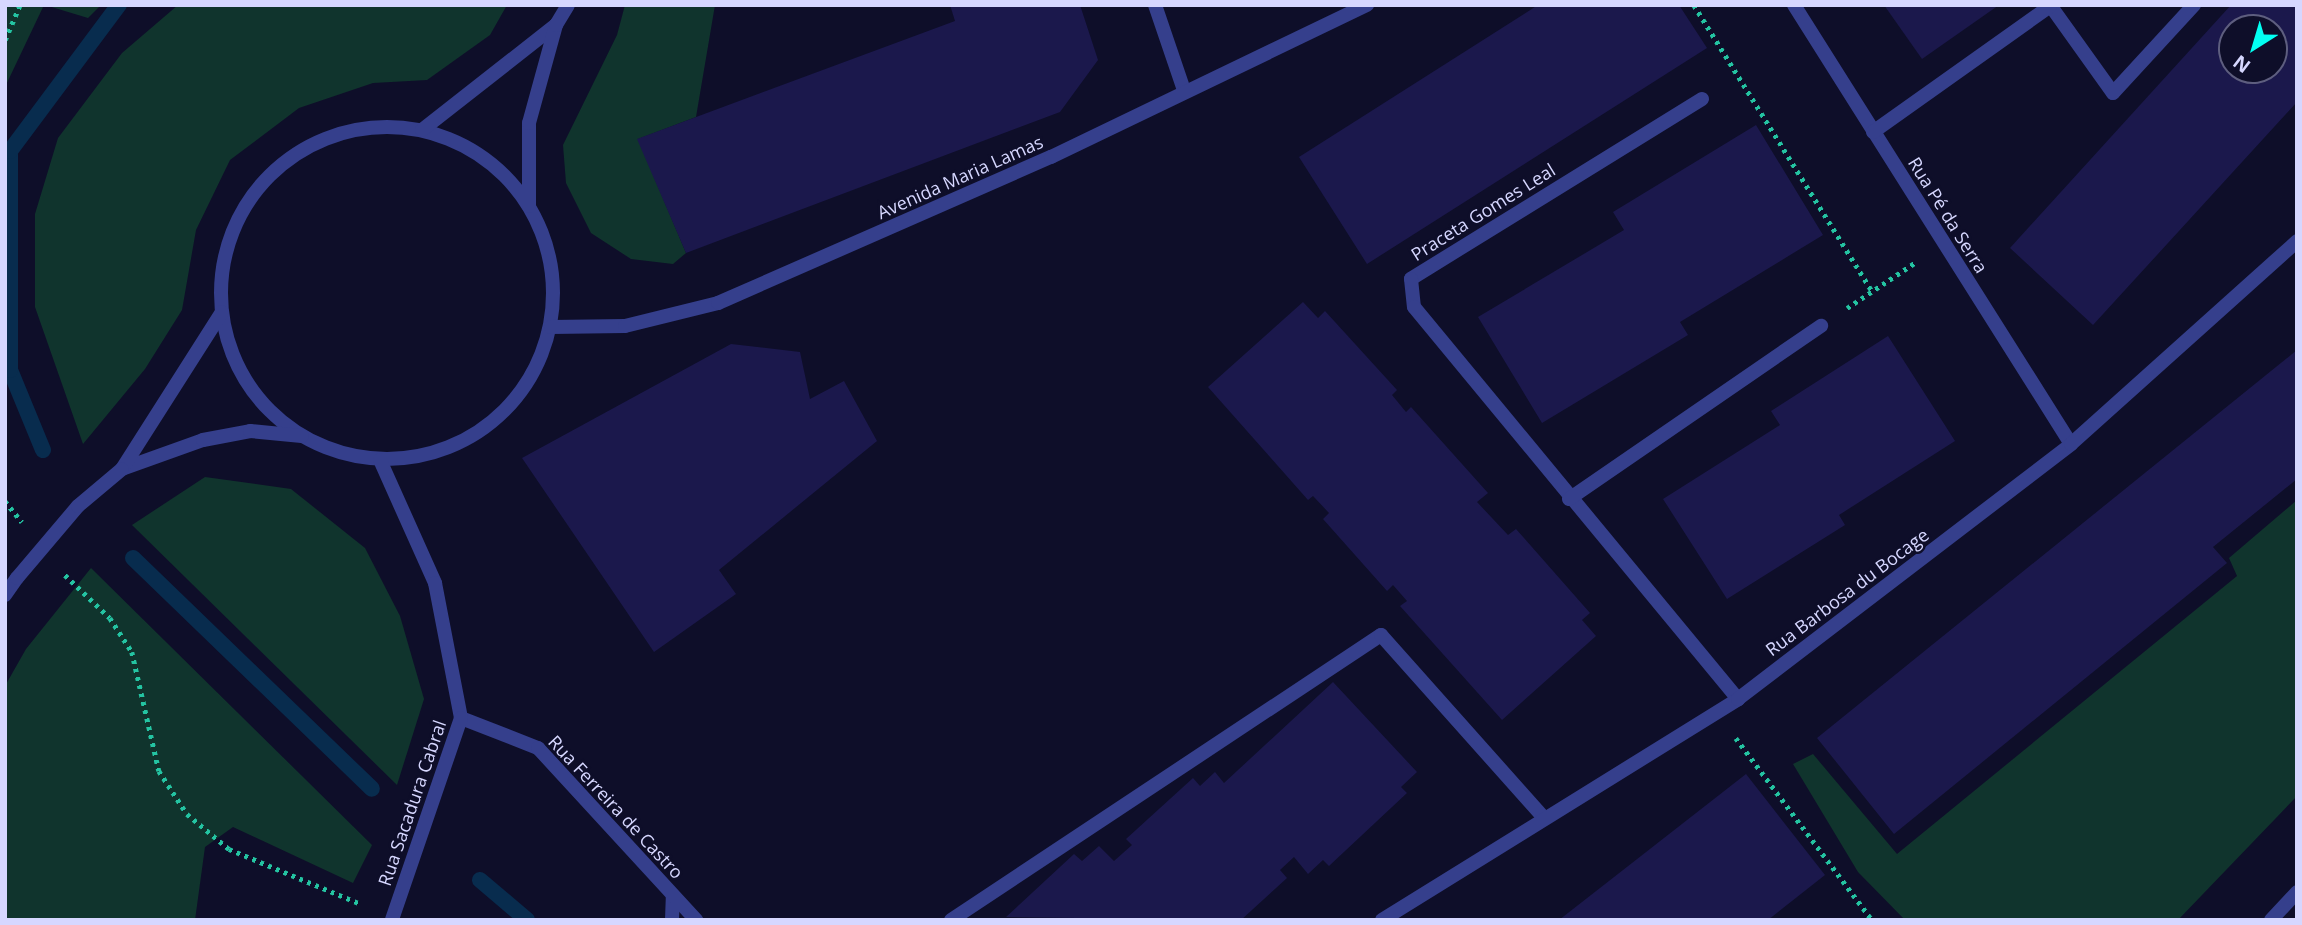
<!DOCTYPE html>
<meta charset="utf-8">
<style>
body{margin:0}
#map{position:relative;width:2302px;height:925px;overflow:hidden;background:#0e0e29;font-family:"Open Sans",sans-serif}
div>[style]{position:absolute}
.green>*{inset:0;background:#10342d}
.stream>*{height:16px;margin:-8px;padding:0 8px;transform-origin:8px;border-radius:8px;background:#082c4e}
.building>*{inset:0;background:#1b184c}
.path>*{height:4.5px;margin-top:-2.25px;transform-origin:0;background:repeating-linear-gradient(90deg,#24c4a2 0 3.5px,transparent 0 8.5px)}
.service>*{height:14px;margin:-7px;padding:0 7px;transform-origin:7px;border-radius:7px;background:#353f8c}
.minor>*{height:14px;margin:-7px;padding:0 7px;transform-origin:7px;border-radius:7px;background:#353f8c}
.tertiary>*{height:14px;margin:-7px;padding:0 7px;transform-origin:7px;border-radius:7px;background:#353f8c}
.tertiary>.ring{margin:-7px;padding:0;box-sizing:content-box;background:none;border:14px solid #353f8c;border-radius:50%}
.tertiary-bridge>*{height:14px;margin:-7px;padding:0 7px;transform-origin:7px;border-radius:7px;background:#353f8c}
span{translate:-50% -50%;white-space:nowrap;text-align:center;line-height:1.15;-webkit-text-stroke:5px #0e0e29;paint-order:stroke}
.street-label{font-size:18px;color:#d6d7ff}
.frame{position:absolute;inset:0;border:7px solid #d6d7ff;pointer-events:none}
.north{position:absolute;left:2218px;top:14px;width:70px;height:70px;box-sizing:border-box;background:#0e0e29;border:2px solid #5e5e7f;border-radius:50%;rotate:217deg;font-size:19px;font-weight:700;line-height:28px;text-align:center;color:#d6d7ff}
.north::after{content:'';display:block;margin:auto;width:24px;height:32px;background:#02fff2;clip-path:polygon(50% 0,100% 100%,50% 72%,0 100%)}
</style>
<div id="map">
<div class="green">
<i style="clip-path:polygon(5px 5px,44px 5px,5px 87px)"></i>
<i style="clip-path:polygon(45px 5px,101px 5px,88px 18px)"></i>
<i style="clip-path:polygon(178px 5px,507px 5px,490px 35px,427px 80px,373px 83px,299px 108px,230px 160px,196px 230px,182px 310px,145px 369px,83px 444px,35px 307px,35px 214px,58px 138px,122px 53px)"></i>
<i style="clip-path:polygon(625px 5px,715px 5px,696px 117px,638px 139px,686px 253px,673px 264px,631px 259px,591px 233px,566px 183px,563px 145px,617px 35px)"></i>
<i style="clip-path:polygon(205px 477px,291px 489px,365px 548px,400px 616px,424px 699px,397px 785px,132px 525px)"></i>
<i style="clip-path:polygon(2297px 500px,2297px 796px,2178px 920px,1905px 920px,1858px 872px,1793px 764px,1813px 754px,1897px 854px,2237px 576px,2229px 558px)"></i>
<i style="clip-path:polygon(91px 568px,372px 845px,353px 883px,233px 827px,205px 847px,195px 920px,5px 920px,5px 686px,26px 649px)"></i>
</div>
<div class="stream">
<i style="left:43px;top:450px;width:87px;rotate:-112.4deg"></i>
<i style="left:10px;top:370px;width:219px;rotate:-90deg"></i>
<i style="left:10px;top:151px;width:182px;rotate:-53.3deg"></i>
<i style="left:133px;top:558px;width:332px;rotate:44deg"></i>
<i style="left:480px;top:880px;width:62px;rotate:40.4deg"></i>
</div>
<div class="building">
<i style="clip-path:polygon(950px 5px,1080px 5px,1098px 60px,1060px 112px,686px 253px,637px 139px,955px 21px)"></i>
<i style="clip-path:polygon(1538px 5px,1679px 5px,1707px 48px,1367px 264px,1299px 157px)"></i>
<i style="clip-path:polygon(1884px 5px,1999px 5px,1922px 59px)"></i>
<i style="clip-path:polygon(evenodd,2231px 5px,2297px 5px,2297px 102px,2093px 325px,2010px 248px,2231px 5px,2232px 28px,2274px 28px,2274px 70px,2232px 70px,2232px 28px)"></i>
<i style="clip-path:polygon(1756px 125px,1823px 235px,1680px 322px,1688px 335px,1542px 423px,1478px 317px,1624px 230px,1613px 212px)"></i>
<i style="clip-path:polygon(1303px 302px,1318px 318px,1325px 311px,1397px 390px,1392px 395px,1406px 412px,1411px 407px,1488px 493px,1477px 502px,1508px 535px,1516px 529px,1590px 613px,1582px 620px,1596px 636px,1502px 720px,1400px 606px,1407px 601px,1393px 585px,1387px 591px,1323px 519px,1329px 513px,1313px 496px,1308px 500px,1208px 387px)"></i>
<i style="clip-path:polygon(1888px 336px,1955px 441px,1839px 515px,1845px 525px,1727px 599px,1663px 499px,1780px 425px,1771px 411px)"></i>
<i style="clip-path:polygon(731px 344px,800px 352px,810px 399px,844px 381px,877px 441px,719px 570px,736px 594px,654px 652px,522px 458px)"></i>
<i style="clip-path:polygon(2297px 350px,2297px 479px,2213px 547px,2227px 563px,1894px 834px,1817px 738px)"></i>
<i style="clip-path:polygon(1333px 682px,1417px 772px,1401px 787px,1407px 793px,1329px 866px,1323px 860px,1308px 874px,1294px 857px,1280px 870px,1287px 878px,1241px 920px,1006px 917px,1074px 854px,1082px 861px,1099px 846px,1114px 861px,1132px 845px,1126px 839px,1193px 778px,1200px 786px,1215px 772px,1224px 783px)"></i>
<i style="clip-path:polygon(1746px 774px,1825px 875px,1768px 920px,1559px 920px)"></i>
</div>
<div class="path">
<i style="left:1694px;top:5px;width:337px;rotate:58.1deg"></i>
<i style="left:5px;top:40px;width:38px;rotate:-67deg"></i>
<i style="left:1847px;top:308px;width:83px;rotate:-33.7deg"></i>
<i style="left:5px;top:501px;width:27px;rotate:51deg"></i>
<i style="left:65px;top:575px;width:62px;rotate:43.7deg"></i>
<i style="left:110px;top:618px;width:40px;rotate:57.1deg"></i>
<i style="left:132px;top:652px;width:122px;rotate:77.2deg"></i>
<i style="left:159px;top:771px;width:51px;rotate:56.9deg"></i>
<i style="left:187px;top:814px;width:55px;rotate:39.8deg"></i>
<i style="left:229px;top:849px;width:143px;rotate:22.6deg"></i>
<i style="left:1736px;top:738px;width:227px;rotate:53.2deg"></i>
</div>
<div class="service">
<i style="left:672px;top:920px;width:24px;rotate:-88deg"></i>
<i style="left:951px;top:920px;width:516px;rotate:-33.54deg"></i>
<i style="left:1381px;top:635px;width:245px;rotate:48.3deg"></i>
</div>
<div class="minor">
<i style="left:1155px;top:5px;width:90px;rotate:71.2deg"></i>
<i style="left:1794px;top:5px;width:519px;rotate:57.75deg"></i>
<i style="left:2050px;top:5px;width:108px;rotate:54.4deg"></i>
<i style="left:2113px;top:93px;width:120px;rotate:-47.4deg"></i>
<i style="left:1702px;top:99px;width:342px;rotate:148.3deg"></i>
<i style="left:1411px;top:279px;width:28px;rotate:84deg"></i>
<i style="left:1414px;top:307px;width:509px;rotate:50.43deg"></i>
<i style="left:1873px;top:132px;width:217px;rotate:-35.4deg"></i>
<i style="left:1569px;top:499px;width:306px;rotate:-34.5deg"></i>
<i style="left:461px;top:718px;width:83px;rotate:21.3deg"></i>
<i style="left:538px;top:748px;width:234px;rotate:47.4deg"></i>
<i style="left:1382px;top:920px;width:419px;rotate:-31.8deg"></i>
<i style="left:1738px;top:699px;width:419px;rotate:-37.4deg"></i>
<i style="left:2071px;top:444px;width:304px;rotate:-41.9deg"></i>
<i style="left:2271px;top:920px;width:38px;rotate:-47deg"></i>
</div>
<div class="tertiary">
<i class="ring" style="left:221px;top:127px;width:318px;height:318px"></i>
<i style="left:422px;top:130px;width:170px;rotate:-38.1deg"></i>
<i style="left:529px;top:206px;width:83px;rotate:-90deg"></i>
<i style="left:529px;top:123px;width:102px;rotate:-74.6deg"></i>
<i style="left:556px;top:25px;width:23px;rotate:-59deg"></i>
<i style="left:551px;top:327px;width:74px;rotate:-0.8deg"></i>
<i style="left:625px;top:326px;width:96px;rotate:-13.9deg"></i>
<i style="left:718px;top:303px;width:364px;rotate:-23.7deg"></i>
<i style="left:1051px;top:157px;width:351px;rotate:-25.7deg"></i>
<i style="left:380px;top:460px;width:135px;rotate:65.9deg"></i>
<i style="left:435px;top:583px;width:137px;rotate:79.1deg"></i>
<i style="left:461px;top:718px;width:213px;rotate:108.9deg"></i>
<i style="left:122px;top:469px;width:86px;rotate:-19.7deg"></i>
<i style="left:203px;top:440px;width:48px;rotate:-10.8deg"></i>
<i style="left:250px;top:431px;width:52px;rotate:5.5deg"></i>
<i style="left:122px;top:469px;width:186px;rotate:-57.5deg"></i>
<i style="left:5px;top:595px;width:21px;rotate:-55deg"></i>
</div>
<div class="tertiary-bridge">
<i style="left:17px;top:578px;width:94px;rotate:-49.7deg"></i>
<i style="left:78px;top:506px;width:57px;rotate:-40.1deg"></i>
</div>
<div class="street-label">
<span style="left:960px;top:177px;rotate:-24deg">Avenida Maria Lamas</span>
<span style="left:1483px;top:212px;rotate:-32deg">Praceta Gomes Leal</span>
<span style="left:1948px;top:215px;rotate:58deg">Rua Pé da Serra</span>
<span style="left:1847px;top:592px;rotate:-37deg">Rua Barbosa du Bocage</span>
<span style="left:412px;top:803px;rotate:-71deg">Rua Sacadura Cabral</span>
<span style="left:616px;top:807px;rotate:47deg">Rua Ferreira de Castro</span>
</div>
<div class="frame"></div>
<div class="north">N</div>
</div>
